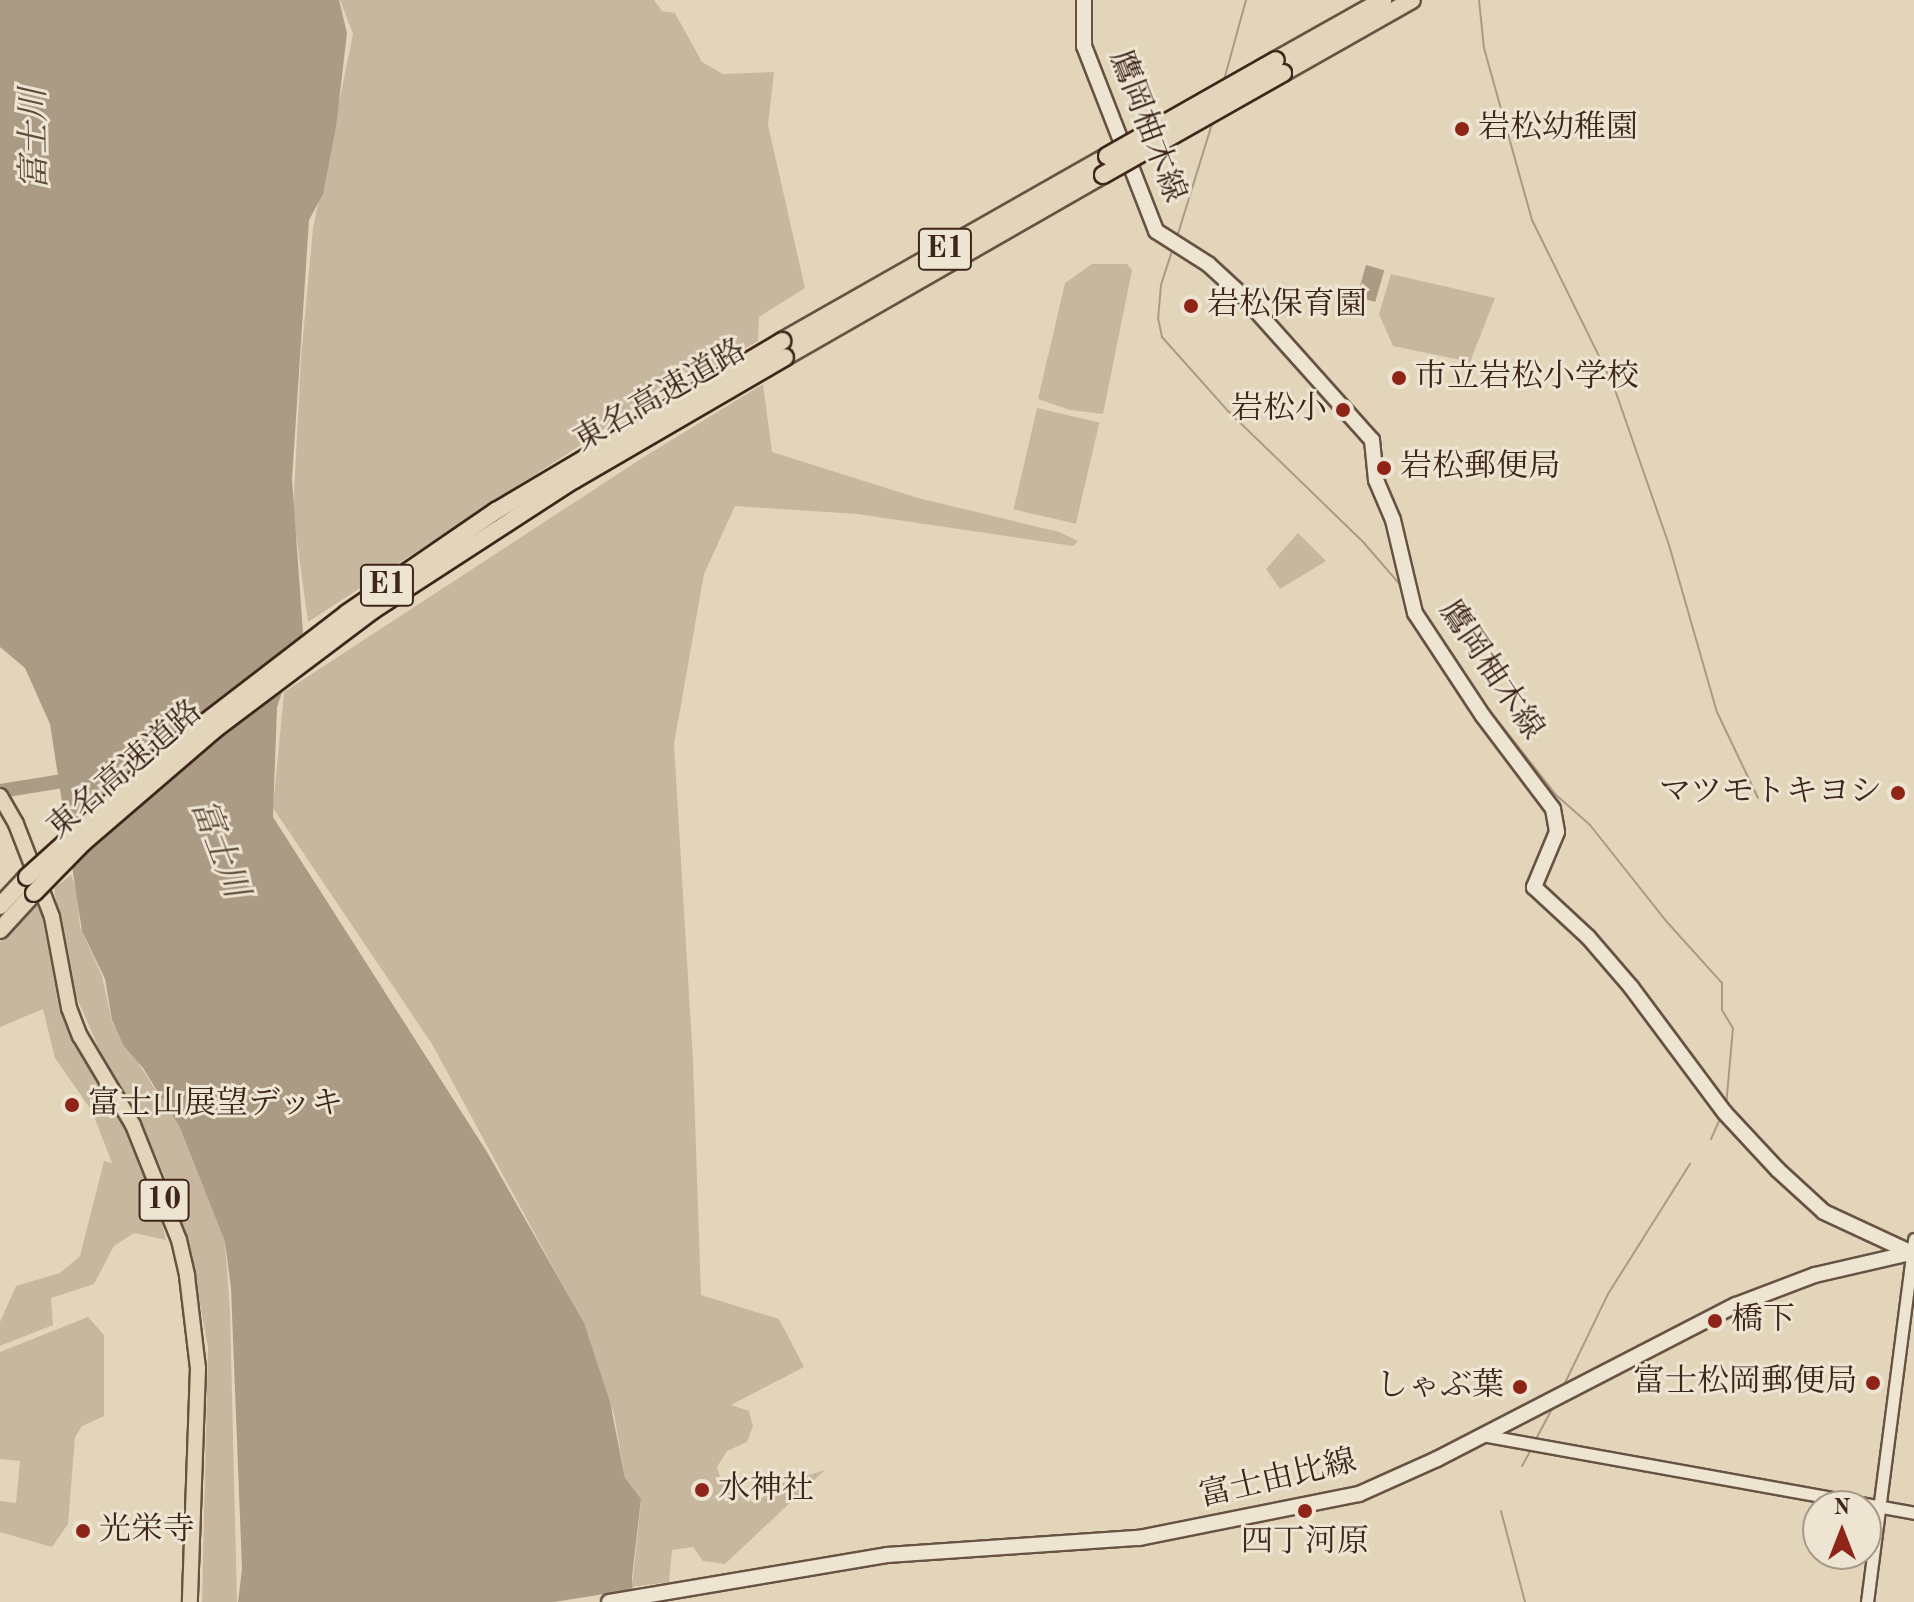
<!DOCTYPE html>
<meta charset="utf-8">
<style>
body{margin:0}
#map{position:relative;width:1914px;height:1602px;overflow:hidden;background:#e3d5ba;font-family:"Old Standard TT","Noto Serif JP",serif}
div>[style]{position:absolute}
.green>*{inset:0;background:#c7b79f;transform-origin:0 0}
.water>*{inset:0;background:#ab9a84;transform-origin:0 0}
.pier>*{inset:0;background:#e3d5ba}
.stream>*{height:2px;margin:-1px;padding:0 1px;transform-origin:1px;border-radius:1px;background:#ab9a84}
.river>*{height:14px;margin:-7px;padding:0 7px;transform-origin:7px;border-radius:7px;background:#ab9a84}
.roads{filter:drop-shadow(2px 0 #685243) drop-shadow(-2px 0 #685243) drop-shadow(0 2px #685243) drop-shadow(0 -2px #685243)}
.tertiary>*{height:11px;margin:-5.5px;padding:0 5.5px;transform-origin:5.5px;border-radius:5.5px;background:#ede4d2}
.secondary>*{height:14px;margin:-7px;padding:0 7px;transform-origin:7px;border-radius:7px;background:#ede4d2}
.primary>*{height:14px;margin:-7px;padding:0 7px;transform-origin:7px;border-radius:7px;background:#e3d5ba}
.motorway>*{height:16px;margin:-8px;padding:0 8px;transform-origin:8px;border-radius:8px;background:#e3d5ba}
.bridges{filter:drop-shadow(2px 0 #3f261b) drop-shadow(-2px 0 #3f261b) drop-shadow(0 2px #3f261b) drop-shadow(0 -2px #3f261b)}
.motorway-bridge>*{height:16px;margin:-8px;padding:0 8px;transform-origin:8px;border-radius:8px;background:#e3d5ba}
.dots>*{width:22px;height:22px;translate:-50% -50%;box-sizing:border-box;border:4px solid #ede4d2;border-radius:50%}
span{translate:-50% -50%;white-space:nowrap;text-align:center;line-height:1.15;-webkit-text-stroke:6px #ede4d2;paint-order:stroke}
.shield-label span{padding:2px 6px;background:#ede4d2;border:2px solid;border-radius:6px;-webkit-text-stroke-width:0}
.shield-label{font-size:30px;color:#3f261b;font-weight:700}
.street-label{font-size:32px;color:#3f261b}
.poi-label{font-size:32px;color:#3f261b}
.left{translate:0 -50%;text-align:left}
.right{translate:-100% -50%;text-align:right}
.water-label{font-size:34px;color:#5f493a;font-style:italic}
.north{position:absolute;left:1802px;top:1490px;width:80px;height:80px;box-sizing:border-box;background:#ede4d2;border:2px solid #a79889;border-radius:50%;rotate:0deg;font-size:22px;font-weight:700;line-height:32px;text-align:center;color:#3f261b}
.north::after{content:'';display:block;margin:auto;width:28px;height:36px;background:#8f2418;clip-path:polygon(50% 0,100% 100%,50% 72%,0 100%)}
</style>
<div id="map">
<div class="green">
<i style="clip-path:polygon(340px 0,654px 0,662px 11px,675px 13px,702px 62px,723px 74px,774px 72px,768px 125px,805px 288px,759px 317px,758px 341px,630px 413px,308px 622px,293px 512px,301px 358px,313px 228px,353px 34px)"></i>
<i style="clip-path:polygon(1092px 264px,1127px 264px,1132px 270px,1103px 414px,1070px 410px,1038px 399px,1065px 283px)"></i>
<i style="clip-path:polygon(1391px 274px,1495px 298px,1470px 362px,1393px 346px,1379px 314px)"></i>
<i style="clip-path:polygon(763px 384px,772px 452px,918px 498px,1059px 532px,1078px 541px,1073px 546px,857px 514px,735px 506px,704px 574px,674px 744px,693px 1061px,701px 1295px,779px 1319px,804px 1367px,731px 1405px,749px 1411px,753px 1426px,747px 1442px,727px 1451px,717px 1467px,720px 1477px,755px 1504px,777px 1485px,825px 1470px,725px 1564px,703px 1561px,693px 1547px,672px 1550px,669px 1582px,632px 1587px,641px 1501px,625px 1478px,614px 1414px,575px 1308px,432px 1044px,273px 808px,284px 692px,647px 455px)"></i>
<i style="left:1037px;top:408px;width:64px;height:104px;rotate:13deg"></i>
<i style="clip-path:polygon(1298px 533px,1326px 561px,1280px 589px,1266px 569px)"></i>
<i style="clip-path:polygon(71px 875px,77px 891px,80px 927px,102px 976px,112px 1022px,180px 1128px,225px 1242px,230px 1310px,237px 1602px,202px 1602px,208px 1347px,191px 1257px,173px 1195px,134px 1106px,107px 1067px,69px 980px,54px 888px)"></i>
<i style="clip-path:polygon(46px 898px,54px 973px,68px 1015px,143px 1149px,166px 1240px,134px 1233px,114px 1246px,94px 1284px,51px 1298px,53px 1325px,0 1346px,0 1322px,16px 1286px,60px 1273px,80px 1256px,104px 1161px,112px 1163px,92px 1111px,55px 1058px,43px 1009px,0 1027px,0 941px,14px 922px)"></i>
<i style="clip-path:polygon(88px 1317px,104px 1335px,104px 1416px,82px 1426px,75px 1437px,68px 1524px,52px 1547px,0 1532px,0 1501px,16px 1503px,20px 1461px,0 1459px,0 1352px)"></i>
</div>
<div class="water">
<i style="clip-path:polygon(0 0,339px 0,347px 33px,336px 127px,323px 194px,309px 220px,292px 479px,303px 633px,277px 707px,273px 817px,487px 1152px,584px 1323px,610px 1402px,625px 1478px,641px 1499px,632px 1577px,633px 1602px,238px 1602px,242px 1569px,231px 1288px,225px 1242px,180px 1128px,143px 1068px,124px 1046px,112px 1020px,105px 979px,82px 931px,50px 724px,25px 668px,0 647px)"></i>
<i style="left:1366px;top:265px;width:19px;height:33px;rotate:16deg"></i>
</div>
<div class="pier">
<i style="clip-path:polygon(636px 1589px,637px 1602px,554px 1602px)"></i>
</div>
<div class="stream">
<i style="left:1479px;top:0;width:48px;rotate:84.1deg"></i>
<i style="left:1484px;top:48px;width:179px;rotate:74.4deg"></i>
<i style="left:1532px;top:220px;width:186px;rotate:63.8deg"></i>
<i style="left:1614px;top:387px;width:167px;rotate:70.8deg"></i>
<i style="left:1669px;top:545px;width:174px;rotate:74deg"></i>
<i style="left:1717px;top:712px;width:95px;rotate:64.5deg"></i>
<i style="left:1224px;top:80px;width:83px;rotate:-74.6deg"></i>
<i style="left:1177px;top:237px;width:121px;rotate:-72.8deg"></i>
<i style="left:1172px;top:251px;width:36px;rotate:108deg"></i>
<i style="left:1161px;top:285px;width:33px;rotate:95deg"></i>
<i style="left:1158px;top:318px;width:19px;rotate:78deg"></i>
<i style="left:1162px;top:337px;width:99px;rotate:48.3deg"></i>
<i style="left:1228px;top:411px;width:190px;rotate:44.1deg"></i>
<i style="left:1364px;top:543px;width:60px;rotate:49.1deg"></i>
<i style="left:1480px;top:698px;width:123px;rotate:51.9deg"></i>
<i style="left:1556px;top:795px;width:45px;rotate:41.4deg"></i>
<i style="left:1590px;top:825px;width:124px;rotate:51.6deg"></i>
<i style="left:1667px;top:922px;width:82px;rotate:48deg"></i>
<i style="left:1722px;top:983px;width:27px;rotate:90deg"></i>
<i style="left:1722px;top:1010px;width:21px;rotate:59deg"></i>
<i style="left:1733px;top:1028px;width:78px;rotate:95.1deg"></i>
<i style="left:1711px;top:1139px;width:22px;rotate:-66deg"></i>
<i style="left:1564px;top:1385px;width:101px;rotate:-64.2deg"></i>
<i style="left:1608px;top:1294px;width:154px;rotate:-57.8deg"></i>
<i style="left:1536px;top:1439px;width:38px;rotate:-62deg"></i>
<i style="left:1522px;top:1466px;width:21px;rotate:-61deg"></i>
<i style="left:1501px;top:1511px;width:94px;rotate:75.2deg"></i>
</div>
<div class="river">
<i style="left:0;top:791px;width:76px;rotate:-9.1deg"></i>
</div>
<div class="roads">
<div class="tertiary">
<i style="left:1482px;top:1435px;width:439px;rotate:10.2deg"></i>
<i style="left:1867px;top:1602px;width:366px;rotate:-82.6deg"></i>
</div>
<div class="secondary">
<i style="left:1084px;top:0;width:46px;rotate:90deg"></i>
<i style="left:1084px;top:46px;width:199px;rotate:68.7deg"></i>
<i style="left:1156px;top:231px;width:62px;rotate:32.4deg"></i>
<i style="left:1208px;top:264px;width:49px;rotate:42.5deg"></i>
<i style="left:1244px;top:297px;width:192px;rotate:48.2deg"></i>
<i style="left:1372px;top:440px;width:40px;rotate:84.3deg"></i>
<i style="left:1376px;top:480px;width:43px;rotate:67deg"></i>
<i style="left:1393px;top:520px;width:96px;rotate:76.7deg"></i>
<i style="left:1415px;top:613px;width:123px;rotate:56.6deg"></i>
<i style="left:1483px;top:716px;width:116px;rotate:53deg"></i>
<i style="left:1553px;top:809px;width:23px;rotate:80deg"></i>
<i style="left:1557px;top:832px;width:60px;rotate:112.7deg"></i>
<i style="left:1534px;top:887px;width:74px;rotate:42.8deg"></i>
<i style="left:1588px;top:937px;width:66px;rotate:49.3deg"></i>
<i style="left:1631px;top:987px;width:157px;rotate:53.3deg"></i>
<i style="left:1725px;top:1113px;width:78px;rotate:47.1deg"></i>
<i style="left:1778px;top:1170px;width:62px;rotate:42.4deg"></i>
<i style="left:1824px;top:1212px;width:97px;rotate:25deg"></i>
<i style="left:609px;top:1602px;width:282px;rotate:-9.6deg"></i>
<i style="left:887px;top:1555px;width:253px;rotate:-3.9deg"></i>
<i style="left:1139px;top:1538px;width:224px;rotate:-11.3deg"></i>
<i style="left:1359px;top:1494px;width:85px;rotate:-24.2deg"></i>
<i style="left:1437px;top:1459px;width:336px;rotate:-27.3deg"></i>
<i style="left:1736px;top:1305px;width:85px;rotate:-20.8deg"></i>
<i style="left:1815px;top:1275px;width:98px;rotate:-13deg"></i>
</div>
<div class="primary">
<i style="left:0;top:796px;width:32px;rotate:60deg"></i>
<i style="left:16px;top:824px;width:100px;rotate:68.8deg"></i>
<i style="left:52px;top:917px;width:93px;rotate:79.4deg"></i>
<i style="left:69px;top:1008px;width:30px;rotate:69deg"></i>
<i style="left:80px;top:1036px;width:104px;rotate:59.2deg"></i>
<i style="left:133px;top:1125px;width:124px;rotate:68.2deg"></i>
<i style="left:179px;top:1240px;width:37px;rotate:77deg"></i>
<i style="left:187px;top:1276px;width:93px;rotate:83.2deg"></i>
<i style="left:198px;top:1368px;width:234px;rotate:92deg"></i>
</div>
<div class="motorway">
<i style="left:1276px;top:60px;width:123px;rotate:-29.3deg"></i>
<i style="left:1283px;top:73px;width:148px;rotate:-29.5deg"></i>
<i style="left:782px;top:341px;width:374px;rotate:-29.6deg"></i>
<i style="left:785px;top:357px;width:366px;rotate:-29.8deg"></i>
<i style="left:0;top:906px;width:40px;rotate:-47deg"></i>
<i style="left:0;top:930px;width:50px;rotate:-47.4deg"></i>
</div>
</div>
<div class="bridges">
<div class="motorway-bridge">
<i style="left:1107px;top:156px;width:194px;rotate:-29.6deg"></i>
<i style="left:1103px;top:175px;width:207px;rotate:-29.5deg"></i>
<i style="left:27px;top:877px;width:178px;rotate:-42deg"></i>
<i style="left:159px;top:758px;width:237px;rotate:-37.6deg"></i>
<i style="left:347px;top:613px;width:181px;rotate:-34.4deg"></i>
<i style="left:496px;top:511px;width:333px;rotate:-30.7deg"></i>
<i style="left:34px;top:893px;width:71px;rotate:-45.6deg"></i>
<i style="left:84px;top:842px;width:172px;rotate:-40.7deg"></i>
<i style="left:214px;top:730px;width:198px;rotate:-37deg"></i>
<i style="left:372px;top:611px;width:241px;rotate:-33deg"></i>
<i style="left:574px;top:480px;width:244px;rotate:-30.2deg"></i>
</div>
</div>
<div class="dots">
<i style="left:1462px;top:129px;background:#8f2418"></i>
<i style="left:1191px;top:306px;background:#8f2418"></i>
<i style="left:1399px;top:378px;background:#8f2418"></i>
<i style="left:1343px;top:410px;background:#8f2418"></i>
<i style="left:1384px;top:468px;background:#8f2418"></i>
<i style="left:1898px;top:793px;background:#8f2418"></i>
<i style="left:72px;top:1105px;background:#8f2418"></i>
<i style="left:1715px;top:1321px;background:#8f2418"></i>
<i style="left:1873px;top:1383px;background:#8f2418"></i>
<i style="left:1520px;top:1387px;background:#8f2418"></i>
<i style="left:702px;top:1490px;background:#8f2418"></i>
<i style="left:1305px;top:1511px;background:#8f2418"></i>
<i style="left:83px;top:1531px;background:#8f2418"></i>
</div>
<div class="shield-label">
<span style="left:945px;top:249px">E1</span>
<span style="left:387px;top:585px">E1</span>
<span style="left:164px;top:1200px">10</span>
</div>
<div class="street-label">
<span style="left:1146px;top:127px;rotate:69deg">鷹岡柚木線</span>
<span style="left:661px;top:397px;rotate:-30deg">東名高速道路</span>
<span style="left:1490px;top:671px;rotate:56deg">鷹岡柚木線</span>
<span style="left:126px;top:771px;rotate:-41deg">東名高速道路</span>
<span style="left:1278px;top:1480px;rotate:-13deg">富士由比線</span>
</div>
<div class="poi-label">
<span class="left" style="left:1478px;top:129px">岩松幼稚園</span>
<span class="left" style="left:1207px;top:306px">岩松保育園</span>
<span class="left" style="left:1415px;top:378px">市立岩松小学校</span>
<span class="right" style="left:1327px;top:410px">岩松小</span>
<span class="left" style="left:1400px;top:468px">岩松郵便局</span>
<span class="right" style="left:1882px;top:793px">マツモトキヨシ</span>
<span class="left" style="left:88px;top:1105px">富士山展望デッキ</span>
<span class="left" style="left:1731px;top:1321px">橋下</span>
<span class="right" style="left:1857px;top:1383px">富士松岡郵便局</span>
<span class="right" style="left:1504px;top:1387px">しゃぶ葉</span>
<span class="left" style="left:718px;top:1490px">水神社</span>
<span class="left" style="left:99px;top:1531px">光栄寺</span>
<span style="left:1305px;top:1543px">四丁河原</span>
</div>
<div class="water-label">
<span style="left:36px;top:139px;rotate:-91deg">富士川</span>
<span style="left:218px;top:849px;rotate:69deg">富士川</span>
</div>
<div class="north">N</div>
</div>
